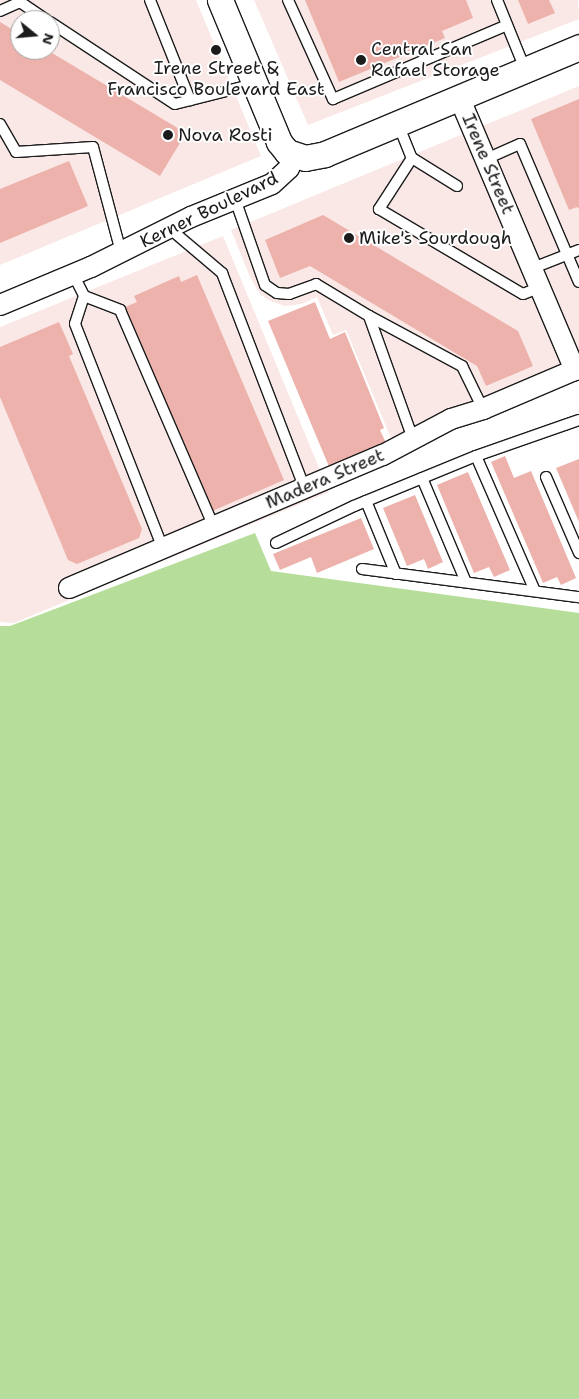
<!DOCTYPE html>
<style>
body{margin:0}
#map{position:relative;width:579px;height:1399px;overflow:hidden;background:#fff;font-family:"Shantell Sans",sans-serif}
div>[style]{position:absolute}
.built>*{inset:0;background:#fae8e6}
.green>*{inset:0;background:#b6dd99}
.building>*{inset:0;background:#edb2ab}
.roads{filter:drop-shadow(1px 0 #1c1c1c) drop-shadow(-1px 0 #1c1c1c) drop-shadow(0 1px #1c1c1c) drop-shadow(0 -1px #1c1c1c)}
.service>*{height:10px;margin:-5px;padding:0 5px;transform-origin:5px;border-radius:5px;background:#fff}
.minor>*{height:20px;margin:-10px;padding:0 10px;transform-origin:10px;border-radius:10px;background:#fff}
.tertiary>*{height:25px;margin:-12.5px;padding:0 12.5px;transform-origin:12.5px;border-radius:12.5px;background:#fff}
.dots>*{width:14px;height:14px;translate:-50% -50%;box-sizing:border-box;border:2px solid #fff;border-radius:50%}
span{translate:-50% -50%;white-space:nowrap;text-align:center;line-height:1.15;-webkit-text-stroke:4px #fff;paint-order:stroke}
.poi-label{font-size:18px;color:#1c1c1c}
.left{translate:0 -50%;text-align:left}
.street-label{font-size:18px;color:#1c1c1c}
.north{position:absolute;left:10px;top:10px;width:50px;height:50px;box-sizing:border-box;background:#fff;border:1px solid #a4a4a4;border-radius:50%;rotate:107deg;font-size:14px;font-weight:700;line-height:20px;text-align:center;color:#1c1c1c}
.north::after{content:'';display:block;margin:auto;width:18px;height:22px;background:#1c1c1c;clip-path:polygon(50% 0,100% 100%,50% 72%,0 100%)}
</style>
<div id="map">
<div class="built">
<i style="clip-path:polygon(evenodd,0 0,196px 0,261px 156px,0 265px,0 0,20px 20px,50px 20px,50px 50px,20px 50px,20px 20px)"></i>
<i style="clip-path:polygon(254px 0,578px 0,579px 19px,308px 125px)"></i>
<i style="clip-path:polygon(579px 86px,579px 361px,393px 443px,346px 330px,333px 335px,317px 297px,302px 304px,285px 306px,268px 300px,260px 294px,250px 277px,231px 230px)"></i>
<i style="clip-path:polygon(223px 236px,329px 492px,14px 623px,0 622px,0 327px)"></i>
</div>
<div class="green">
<i style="clip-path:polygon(255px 533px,271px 571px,579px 613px,579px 1399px,0 1399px,0 626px,10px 626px)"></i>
</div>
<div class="building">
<i style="clip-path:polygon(305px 0,466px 0,473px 18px,442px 31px,445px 38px,339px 82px)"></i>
<i style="clip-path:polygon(518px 0,549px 0,555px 13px,528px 24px)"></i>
<i style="clip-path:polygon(0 22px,20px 34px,20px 50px,47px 50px,186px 133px,160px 176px,0 80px)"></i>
<i style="clip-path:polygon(579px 99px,579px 209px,577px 207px,569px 210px,531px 119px)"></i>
<i style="clip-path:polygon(69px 161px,88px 206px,0 243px,0 189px)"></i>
<i style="clip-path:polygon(323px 215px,518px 331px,533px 366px,486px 386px,477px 366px,310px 266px,280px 278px,265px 240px)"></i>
<i style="clip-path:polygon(197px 275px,284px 480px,210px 512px,123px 308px,137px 302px,134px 296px,179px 276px,181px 282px)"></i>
<i style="clip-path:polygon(315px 302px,330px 339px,345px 332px,384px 428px,380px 430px,387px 445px,330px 469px,268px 321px)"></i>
<i style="clip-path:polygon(59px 322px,73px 354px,69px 356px,142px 529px,139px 538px,77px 564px,68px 560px,0 397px,0 347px)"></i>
<i style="clip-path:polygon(505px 456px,514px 478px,531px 471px,576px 578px,561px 585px,557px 577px,543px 583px,491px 462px)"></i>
<i style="clip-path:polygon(579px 459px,579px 522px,556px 468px)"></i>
<i style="clip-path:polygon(468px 472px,510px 570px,494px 577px,489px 567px,474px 573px,437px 485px)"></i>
<i style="clip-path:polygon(415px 495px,443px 562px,428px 569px,424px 559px,407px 566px,383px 508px)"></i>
<i style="clip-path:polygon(361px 518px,374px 549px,317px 573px,311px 557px,280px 570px,273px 554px)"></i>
</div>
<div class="roads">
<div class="service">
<i style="left:150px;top:0;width:108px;rotate:68.2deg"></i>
<i style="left:288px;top:0;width:109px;rotate:65.6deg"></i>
<i style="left:333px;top:99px;width:189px;rotate:-23deg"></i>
<i style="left:497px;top:0;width:74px;rotate:67.9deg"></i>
<i style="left:0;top:11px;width:22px;rotate:-24deg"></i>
<i style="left:20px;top:2px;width:32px;rotate:34deg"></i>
<i style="left:50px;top:22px;width:149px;rotate:33.3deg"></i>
<i style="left:175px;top:104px;width:81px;rotate:-14.2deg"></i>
<i style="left:0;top:124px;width:32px;rotate:60deg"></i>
<i style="left:16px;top:152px;width:77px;rotate:-3.7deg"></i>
<i style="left:93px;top:147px;width:109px;rotate:75.1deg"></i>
<i style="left:398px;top:124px;width:37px;rotate:68deg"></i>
<i style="left:412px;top:158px;width:53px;rotate:31.9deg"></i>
<i style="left:412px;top:158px;width:61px;rotate:122.9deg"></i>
<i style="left:379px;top:209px;width:167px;rotate:30.6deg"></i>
<i style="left:523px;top:294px;width:19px;rotate:-21deg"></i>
<i style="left:486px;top:159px;width:37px;rotate:-24deg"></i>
<i style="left:520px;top:144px;width:150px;rotate:66.9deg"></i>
<i style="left:235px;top:199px;width:91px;rotate:70.8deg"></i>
<i style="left:265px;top:285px;width:14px;rotate:34deg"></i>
<i style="left:277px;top:293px;width:12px;rotate:5deg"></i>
<i style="left:289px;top:294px;width:29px;rotate:-20deg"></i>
<i style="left:316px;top:284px;width:62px;rotate:31.1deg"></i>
<i style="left:369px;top:316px;width:131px;rotate:70.3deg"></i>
<i style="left:169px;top:228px;width:70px;rotate:40.3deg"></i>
<i style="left:222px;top:273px;width:231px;rotate:69deg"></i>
<i style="left:533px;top:268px;width:49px;rotate:-21.4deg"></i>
<i style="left:73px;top:274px;width:25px;rotate:63deg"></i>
<i style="left:84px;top:296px;width:39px;rotate:21deg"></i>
<i style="left:120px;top:310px;width:236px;rotate:66.6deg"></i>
<i style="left:84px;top:296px;width:29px;rotate:108deg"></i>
<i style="left:75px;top:324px;width:242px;rotate:68.6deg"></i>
<i style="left:369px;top:316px;width:106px;rotate:28.3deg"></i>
<i style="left:462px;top:366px;width:48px;rotate:64deg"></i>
<i style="left:476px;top:456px;width:147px;rotate:66.4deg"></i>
<i style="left:546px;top:477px;width:83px;rotate:66.5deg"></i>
<i style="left:422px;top:478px;width:113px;rotate:67.1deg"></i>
<i style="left:366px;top:501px;width:79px;rotate:67.7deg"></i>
<i style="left:276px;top:543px;width:86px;rotate:-25.4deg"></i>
<i style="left:354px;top:506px;width:132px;rotate:-22.3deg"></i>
<i style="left:476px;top:456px;width:109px;rotate:-19.3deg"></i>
<i style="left:362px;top:569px;width:219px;rotate:7.4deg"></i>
</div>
<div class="minor">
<i style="left:459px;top:97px;width:297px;rotate:67deg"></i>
<i style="left:0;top:305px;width:99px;rotate:-22.7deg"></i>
<i style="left:91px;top:267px;width:112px;rotate:-26.6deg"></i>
<i style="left:191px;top:217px;width:87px;rotate:-22.2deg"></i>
<i style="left:272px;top:184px;width:23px;rotate:-43deg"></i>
<i style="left:289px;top:168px;width:13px;rotate:-63deg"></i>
<i style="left:69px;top:588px;width:341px;rotate:-23deg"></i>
<i style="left:383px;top:455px;width:77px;rotate:-27.9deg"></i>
<i style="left:451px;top:419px;width:34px;rotate:-17deg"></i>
<i style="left:483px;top:409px;width:104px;rotate:-23.1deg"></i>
</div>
<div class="tertiary">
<i style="left:220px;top:0;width:154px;rotate:67.4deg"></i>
<i style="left:279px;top:142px;width:13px;rotate:51deg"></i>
<i style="left:287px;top:152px;width:19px;rotate:18deg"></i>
<i style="left:305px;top:158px;width:20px;rotate:-11deg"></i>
<i style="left:325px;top:154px;width:276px;rotate:-22.8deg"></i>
</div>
</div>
<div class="dots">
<i style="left:216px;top:50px;background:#1c1c1c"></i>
<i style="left:361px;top:60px;background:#1c1c1c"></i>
<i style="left:168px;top:135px;background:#1c1c1c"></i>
<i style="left:349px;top:238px;background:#1c1c1c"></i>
</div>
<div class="poi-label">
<span class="left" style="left:371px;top:60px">Central San<br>Rafael Storage</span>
<span style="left:216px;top:79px">Irene Street &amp;<br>Francisco Boulevard East</span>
<span class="left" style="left:178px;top:135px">Nova Rosti</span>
<span class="left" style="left:359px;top:238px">Mike's Sourdough</span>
</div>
<div class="street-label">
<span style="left:488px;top:164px;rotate:67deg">Irene Street</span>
<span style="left:209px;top:210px;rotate:-26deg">Kerner Boulevard</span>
<span style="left:325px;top:479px;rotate:-23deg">Madera Street</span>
</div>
<div class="north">N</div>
</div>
